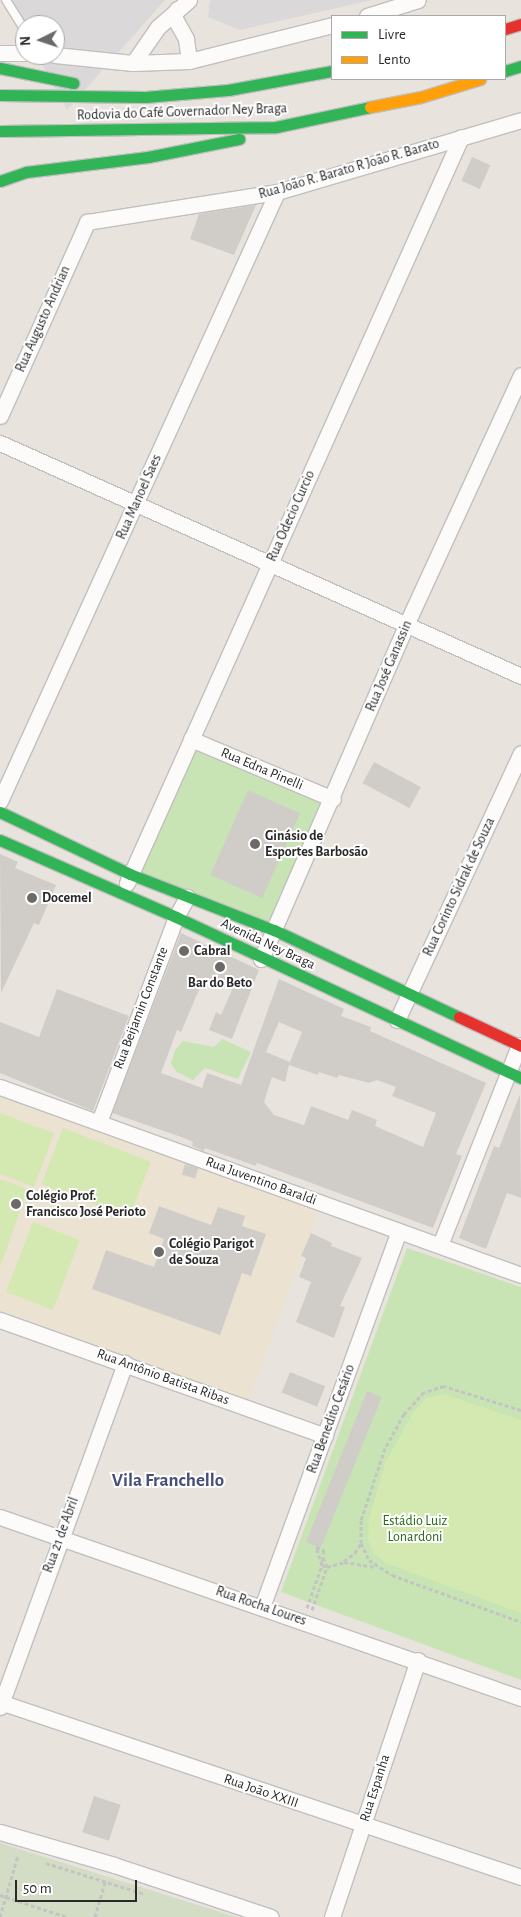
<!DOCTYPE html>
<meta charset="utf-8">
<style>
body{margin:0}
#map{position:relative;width:521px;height:1917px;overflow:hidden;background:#e8e3dd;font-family:"Alegreya Sans",sans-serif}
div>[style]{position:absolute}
.industrial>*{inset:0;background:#dbd8d9}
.education>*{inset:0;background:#ebe2d1}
.green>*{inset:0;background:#c8e4b4;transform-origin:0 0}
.cemetery>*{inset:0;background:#d3dcc4}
.pitch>*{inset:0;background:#d4e8b2;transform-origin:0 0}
.building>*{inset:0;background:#d0cdc9;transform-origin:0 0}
.path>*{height:3px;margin-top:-1.5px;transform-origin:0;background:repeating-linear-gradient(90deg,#c4c4c3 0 4px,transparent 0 6.5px)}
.roads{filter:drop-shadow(1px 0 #c1bfbf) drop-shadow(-1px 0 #c1bfbf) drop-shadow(0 1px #c1bfbf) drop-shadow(0 -1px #c1bfbf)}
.lane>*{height:8px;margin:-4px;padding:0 4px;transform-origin:4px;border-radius:4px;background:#fcfbfa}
.street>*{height:15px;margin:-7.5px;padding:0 7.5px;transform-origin:7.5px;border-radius:7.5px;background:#fcfbfa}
.fast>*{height:11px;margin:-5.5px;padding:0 5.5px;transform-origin:5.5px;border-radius:5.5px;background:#30b455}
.slow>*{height:11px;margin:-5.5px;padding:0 5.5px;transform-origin:5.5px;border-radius:5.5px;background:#ff9f0a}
.jam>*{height:11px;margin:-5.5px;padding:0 5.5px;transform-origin:5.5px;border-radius:5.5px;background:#e5322d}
.dots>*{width:14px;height:14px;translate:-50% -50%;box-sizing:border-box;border:2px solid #fff;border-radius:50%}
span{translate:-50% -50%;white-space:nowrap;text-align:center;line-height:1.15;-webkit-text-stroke:4px #fff;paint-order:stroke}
.street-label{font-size:14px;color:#292929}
.poi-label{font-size:14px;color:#292929;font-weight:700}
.left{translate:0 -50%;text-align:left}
.park-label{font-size:14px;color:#276717}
.district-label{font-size:19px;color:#48507a;font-weight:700}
.legend{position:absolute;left:331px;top:15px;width:175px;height:65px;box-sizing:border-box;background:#fff;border:1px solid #a9a9a9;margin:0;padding:6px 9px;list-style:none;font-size:15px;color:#292929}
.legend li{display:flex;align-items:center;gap:10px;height:25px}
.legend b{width:25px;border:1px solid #a9a9a9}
.north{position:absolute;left:15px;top:15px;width:50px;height:50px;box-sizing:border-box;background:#fff;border:1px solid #a9a9a9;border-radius:50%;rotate:266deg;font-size:14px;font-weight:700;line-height:20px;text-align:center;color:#292929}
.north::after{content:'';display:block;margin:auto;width:18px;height:22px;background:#6c6a68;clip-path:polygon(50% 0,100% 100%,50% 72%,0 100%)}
.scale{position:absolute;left:15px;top:1880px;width:122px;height:22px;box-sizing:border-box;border:2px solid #292929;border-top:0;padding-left:6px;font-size:15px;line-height:18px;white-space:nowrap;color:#292929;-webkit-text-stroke:4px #fff;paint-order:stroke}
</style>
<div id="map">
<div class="industrial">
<i style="clip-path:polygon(8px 0,165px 0,67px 110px,37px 55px,55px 55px,55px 25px,25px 25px)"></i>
<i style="clip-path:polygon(210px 0,372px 0,240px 30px,208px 17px)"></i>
</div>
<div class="education">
<i style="clip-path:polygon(0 1094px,319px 1209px,248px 1402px,0 1309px,0 1295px,28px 1219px,0 1291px)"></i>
</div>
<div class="green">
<i style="left:192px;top:743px;width:148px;height:139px;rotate:23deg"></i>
<i style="clip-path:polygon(222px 1039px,251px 1052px,238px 1079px,205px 1068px,193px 1080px,177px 1072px,171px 1064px,175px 1050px,183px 1041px,214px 1047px)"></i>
<i style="clip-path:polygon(407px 1248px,521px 1287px,521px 1680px,281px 1592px)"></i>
</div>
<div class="cemetery">
<i style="clip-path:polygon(0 1843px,236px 1917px,0 1917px)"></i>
</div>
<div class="pitch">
<i style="clip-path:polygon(0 1113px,54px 1133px,34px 1187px,0 1174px)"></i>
<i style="left:63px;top:1128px;width:94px;height:60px;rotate:21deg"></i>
<i style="clip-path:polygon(0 1179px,28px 1189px,0 1267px)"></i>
<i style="left:33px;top:1222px;width:50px;height:75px;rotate:21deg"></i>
<i style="clip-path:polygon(444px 1394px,521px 1420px,521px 1613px,386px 1563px,374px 1554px,368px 1540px,369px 1519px,386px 1461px,413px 1413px,426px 1398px)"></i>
</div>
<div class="building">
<i style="left:472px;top:157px;width:20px;height:26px;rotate:24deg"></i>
<i style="clip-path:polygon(256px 205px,234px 255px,190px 239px,199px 214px)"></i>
<i style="left:374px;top:762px;width:53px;height:24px;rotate:28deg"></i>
<i style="left:248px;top:790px;width:57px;height:93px;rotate:24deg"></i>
<i style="clip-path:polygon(0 854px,18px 862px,15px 868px,56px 885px,39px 925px,34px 923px,1px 993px)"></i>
<i style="clip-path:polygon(evenodd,181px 933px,259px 970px,232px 1039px,209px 1030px,216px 1012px,221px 1015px,232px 990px,204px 978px,181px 1032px,177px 1030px,161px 1073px,202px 1088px,207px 1073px,241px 1085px,279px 979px,344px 1009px,341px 1016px,371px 1027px,370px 1031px,486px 1083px,456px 1154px,462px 1156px,433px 1228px,257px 1163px,256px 1166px,205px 1148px,204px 1151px,192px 1146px,193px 1142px,184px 1138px,112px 1113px,181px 933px,279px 1022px,302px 1032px,290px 1062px,266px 1052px,279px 1022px,181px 933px,289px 1065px,318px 1075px,319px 1072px,337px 1078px,339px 1075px,369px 1083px,377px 1080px,396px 1087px,392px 1096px,436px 1113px,423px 1147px,375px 1126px,377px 1120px,352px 1110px,348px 1120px,311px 1106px,304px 1125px,274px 1115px,264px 1102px,272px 1077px,285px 1082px,289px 1065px)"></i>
<i style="clip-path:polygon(57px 989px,129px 1016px,93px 1111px,0 1073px,0 1022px,39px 1037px)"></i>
<i style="clip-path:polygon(520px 1094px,521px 1198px,507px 1193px,486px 1249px,459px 1238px,494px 1146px,499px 1148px)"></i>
<i style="left:185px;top:1164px;width:14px;height:11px;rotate:17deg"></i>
<i style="clip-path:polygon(159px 1206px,211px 1225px,218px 1207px,245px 1216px,242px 1226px,266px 1234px,251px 1276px,242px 1273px,220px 1335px,92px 1289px,106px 1250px,154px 1267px,164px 1239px,149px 1233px)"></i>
<i style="clip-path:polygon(311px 1233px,332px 1243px,331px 1246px,362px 1258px,340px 1306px,345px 1307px,334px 1338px,296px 1322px,311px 1282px,299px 1277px,306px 1258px,301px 1256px)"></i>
<i style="left:290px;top:1372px;width:38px;height:22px;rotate:22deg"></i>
<i style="left:367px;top:1391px;width:16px;height:163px;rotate:22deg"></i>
<i style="left:94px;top:1796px;width:28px;height:38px;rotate:18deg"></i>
</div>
<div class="path">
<i style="left:521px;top:1410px;width:81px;rotate:-162.7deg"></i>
<i style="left:444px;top:1386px;width:21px;rotate:163deg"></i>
<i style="left:424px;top:1392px;width:30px;rotate:132deg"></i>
<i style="left:404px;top:1414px;width:39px;rotate:119deg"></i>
<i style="left:385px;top:1448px;width:76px;rotate:108.4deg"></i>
<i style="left:361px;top:1520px;width:23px;rotate:90deg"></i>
<i style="left:361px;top:1543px;width:19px;rotate:65deg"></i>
<i style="left:369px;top:1560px;width:27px;rotate:33deg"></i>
<i style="left:392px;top:1575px;width:137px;rotate:20deg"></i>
<i style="left:316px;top:1547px;width:9px;rotate:21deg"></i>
<i style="left:324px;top:1550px;width:15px;rotate:98deg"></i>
<i style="left:322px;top:1565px;width:19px;rotate:-108deg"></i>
<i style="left:344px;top:1561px;width:14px;rotate:-36deg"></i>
<i style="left:355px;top:1553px;width:12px;rotate:-59deg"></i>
<i style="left:307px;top:1608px;width:46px;rotate:-70.8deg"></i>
<i style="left:322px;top:1565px;width:5px;rotate:22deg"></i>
<i style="left:327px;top:1567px;width:11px;rotate:-112deg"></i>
<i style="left:312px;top:1610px;width:46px;rotate:-70.8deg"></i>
<i style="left:327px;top:1567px;width:18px;rotate:-16deg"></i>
<i style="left:344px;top:1562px;width:32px;rotate:9deg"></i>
<i style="left:46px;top:1863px;width:104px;rotate:17.4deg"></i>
<i style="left:0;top:1895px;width:71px;rotate:18.2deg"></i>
<i style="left:0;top:1917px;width:65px;rotate:-73.8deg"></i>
<i style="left:95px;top:1917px;width:37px;rotate:-74deg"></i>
</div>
<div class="roads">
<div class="lane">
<i style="left:6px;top:0;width:36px;rotate:58deg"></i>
</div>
<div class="street">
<i style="left:177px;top:9px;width:9px;rotate:111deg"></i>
<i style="left:174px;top:17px;width:25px;rotate:61deg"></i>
<i style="left:186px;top:39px;width:22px;rotate:82deg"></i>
<i style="left:367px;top:16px;width:53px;rotate:-17.4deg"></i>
<i style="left:0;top:53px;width:25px"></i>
<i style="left:55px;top:55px;width:78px;rotate:5.9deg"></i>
<i style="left:133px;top:63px;width:56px;rotate:-2deg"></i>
<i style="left:189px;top:61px;width:147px;rotate:-14.1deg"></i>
<i style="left:133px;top:63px;width:44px;rotate:-55.2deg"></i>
<i style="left:158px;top:27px;width:41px;rotate:-41.1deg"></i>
<i style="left:0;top:416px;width:213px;rotate:-65.8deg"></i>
<i style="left:87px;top:222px;width:192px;rotate:-9deg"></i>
<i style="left:277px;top:192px;width:254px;rotate:-16.4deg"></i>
<i style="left:0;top:443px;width:571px;rotate:24.09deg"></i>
<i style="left:191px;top:739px;width:154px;rotate:22.9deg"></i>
<i style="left:0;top:801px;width:669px;rotate:-65.54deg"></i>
<i style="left:127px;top:883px;width:817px;rotate:-65.88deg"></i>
<i style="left:261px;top:959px;width:364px;rotate:-66.5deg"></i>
<i style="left:406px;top:625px;width:275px;rotate:-65.3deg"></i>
<i style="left:397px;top:1020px;width:294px;rotate:-65.1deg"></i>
<i style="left:0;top:1087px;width:554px;rotate:19.84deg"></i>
<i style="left:99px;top:1122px;width:219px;rotate:-69.4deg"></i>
<i style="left:176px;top:917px;width:23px;rotate:-61deg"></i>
<i style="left:440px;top:1245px;width:215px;rotate:-68.4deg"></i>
<i style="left:0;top:1320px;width:345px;rotate:19.6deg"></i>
<i style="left:0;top:1517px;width:552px;rotate:19.16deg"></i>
<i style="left:262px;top:1607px;width:400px;rotate:-70deg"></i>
<i style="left:0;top:1702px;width:550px;rotate:18.57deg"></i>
<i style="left:0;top:1707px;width:366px;rotate:-70deg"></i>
<i style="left:0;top:1832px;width:119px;rotate:16.1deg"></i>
<i style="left:114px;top:1865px;width:165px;rotate:18.3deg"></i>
<i style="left:332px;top:1917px;width:271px;rotate:-71.5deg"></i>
</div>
<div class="fast">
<i style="left:0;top:68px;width:75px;rotate:11.6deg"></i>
<i style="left:505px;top:71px;width:17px;rotate:-17deg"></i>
<i style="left:0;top:95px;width:145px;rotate:0.8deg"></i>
<i style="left:145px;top:97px;width:83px;rotate:-4.8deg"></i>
<i style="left:228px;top:90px;width:106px;rotate:-10.4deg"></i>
<i style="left:0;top:131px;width:276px;rotate:-0.8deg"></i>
<i style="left:276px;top:127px;width:96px;rotate:-12deg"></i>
<i style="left:0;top:181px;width:28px;rotate:-19deg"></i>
<i style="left:26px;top:172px;width:123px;rotate:-7deg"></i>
<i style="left:148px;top:157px;width:93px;rotate:-11.2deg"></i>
<i style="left:0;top:812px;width:144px;rotate:25.5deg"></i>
<i style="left:130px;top:874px;width:155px;rotate:21.3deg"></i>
<i style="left:274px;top:930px;width:204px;rotate:25.2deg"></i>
<i style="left:0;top:840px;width:192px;rotate:23.6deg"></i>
<i style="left:176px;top:917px;width:381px;rotate:25deg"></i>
</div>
<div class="slow">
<i style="left:370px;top:107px;width:52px;rotate:-11.1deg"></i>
<i style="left:421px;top:97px;width:62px;rotate:-17deg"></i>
</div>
<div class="jam">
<i style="left:505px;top:29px;width:17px;rotate:-17deg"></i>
<i style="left:459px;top:1017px;width:68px;rotate:25.1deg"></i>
</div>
</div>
<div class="dots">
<i style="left:255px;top:844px;background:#6c6a68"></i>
<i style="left:32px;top:898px;background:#6c6a68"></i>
<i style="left:184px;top:951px;background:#6c6a68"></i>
<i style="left:220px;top:967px;background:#6c6a68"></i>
<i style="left:16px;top:1204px;background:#6c6a68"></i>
<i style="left:159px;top:1252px;background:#6c6a68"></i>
</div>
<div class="street-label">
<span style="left:182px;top:112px;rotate:-2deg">Rodovia do Café Governador Ney Braga</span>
<span style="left:349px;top:169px;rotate:-16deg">Rua João R. Barato R João R. Barato</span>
<span style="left:43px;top:319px;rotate:-66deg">Rua Augusto Andrian</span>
<span style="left:139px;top:497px;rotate:-66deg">Rua Manoel Saes</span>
<span style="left:291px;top:516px;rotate:-66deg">Rua Odecio Curcio</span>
<span style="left:389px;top:666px;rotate:-67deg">Rua José Ganassin</span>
<span style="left:262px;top:769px;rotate:23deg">Rua Edna Pinelli</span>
<span style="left:459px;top:887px;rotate:-65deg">Rua Corinto Sidrak de Souza</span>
<span style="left:268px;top:944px;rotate:25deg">Avenida Ney Braga</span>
<span style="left:141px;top:1008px;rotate:-69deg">Rua Beijamin Constante</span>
<span style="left:261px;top:1181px;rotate:20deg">Rua Juventino Baraldi</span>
<span style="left:163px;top:1377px;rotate:20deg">Rua Antônio Batista Ribas</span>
<span style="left:331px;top:1419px;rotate:-70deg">Rua Benedito Cesário</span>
<span style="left:61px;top:1535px;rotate:-70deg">Rua 21 de Abril</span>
<span style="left:261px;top:1606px;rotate:19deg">Rua Rocha Loures</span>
<span style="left:375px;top:1788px;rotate:-72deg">Rua Espanha</span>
<span style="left:261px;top:1791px;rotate:19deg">Rua João XXIII</span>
</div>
<div class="poi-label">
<span class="left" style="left:265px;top:844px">Ginásio de<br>Esportes Barbosão</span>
<span class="left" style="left:42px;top:898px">Docemel</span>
<span class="left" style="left:194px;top:951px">Cabral</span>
<span style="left:220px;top:983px">Bar do Beto</span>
<span class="left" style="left:26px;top:1204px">Colégio Prof.<br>Francisco José Perioto</span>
<span class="left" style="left:169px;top:1252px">Colégio Parigot<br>de Souza</span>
</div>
<div class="park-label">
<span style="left:415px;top:1529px">Estádio Luiz<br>Lonardoni</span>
</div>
<div class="district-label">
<span style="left:168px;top:1481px">Vila Franchello</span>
</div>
<ul class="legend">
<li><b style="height:6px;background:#30b455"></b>Livre</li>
<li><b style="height:6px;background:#ff9f0a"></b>Lento</li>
</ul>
<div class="north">N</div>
<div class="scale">50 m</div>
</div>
